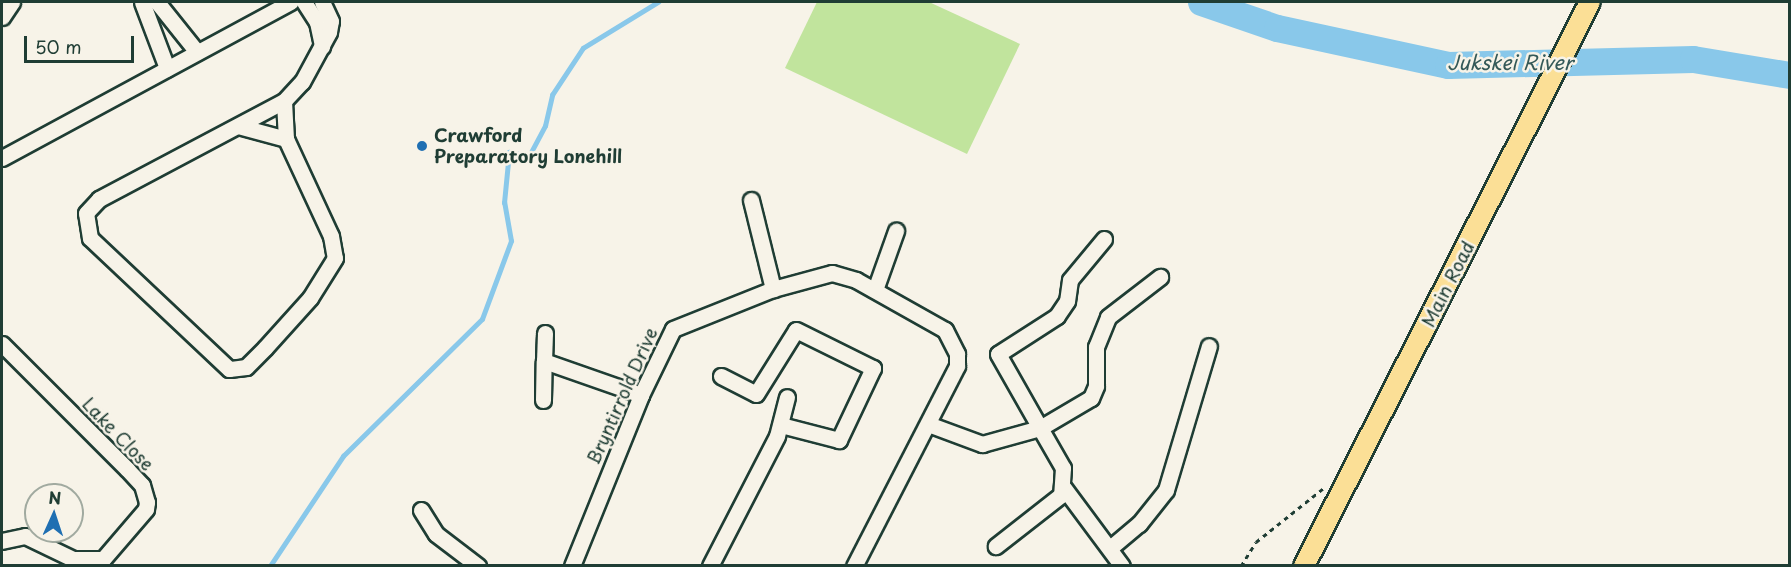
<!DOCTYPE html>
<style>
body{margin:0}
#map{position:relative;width:1791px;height:567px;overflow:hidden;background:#f7f3e8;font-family:"Playpen Sans",sans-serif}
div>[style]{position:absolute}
.green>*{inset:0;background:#c1e49d}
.stream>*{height:4.5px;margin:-2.25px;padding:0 2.25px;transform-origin:2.25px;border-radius:2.25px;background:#89c8ea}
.river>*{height:27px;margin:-13.5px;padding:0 13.5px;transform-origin:13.5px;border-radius:13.5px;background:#89c8ea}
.path>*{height:3px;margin-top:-1.5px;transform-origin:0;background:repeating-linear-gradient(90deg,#1f3d34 0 4.5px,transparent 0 9px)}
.roads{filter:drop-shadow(2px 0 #1f3d34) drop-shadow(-2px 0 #1f3d34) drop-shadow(0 2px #1f3d34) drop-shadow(0 -2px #1f3d34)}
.minor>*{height:15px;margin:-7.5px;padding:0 7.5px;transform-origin:7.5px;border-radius:7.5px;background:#f7f3e8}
.major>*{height:20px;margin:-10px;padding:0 10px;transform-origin:10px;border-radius:10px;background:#fbdf96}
.dots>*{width:16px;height:16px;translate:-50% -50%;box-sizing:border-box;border:3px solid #f7f3e8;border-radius:50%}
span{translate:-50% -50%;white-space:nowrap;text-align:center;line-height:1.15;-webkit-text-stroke:5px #f7f3e8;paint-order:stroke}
.poi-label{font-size:18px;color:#1f3d34;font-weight:700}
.left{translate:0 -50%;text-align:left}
.street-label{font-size:18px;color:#1f3d34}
.water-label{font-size:20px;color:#345958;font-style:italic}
.frame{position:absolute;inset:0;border:3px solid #1f3d34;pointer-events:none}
.north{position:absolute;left:24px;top:483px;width:60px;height:60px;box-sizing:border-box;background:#f7f3e8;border:2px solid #a1aaa0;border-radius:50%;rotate:3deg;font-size:16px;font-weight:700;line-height:24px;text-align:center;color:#1f3d34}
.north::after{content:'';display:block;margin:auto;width:21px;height:27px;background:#1f6fb2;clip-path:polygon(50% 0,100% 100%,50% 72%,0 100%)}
.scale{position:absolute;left:24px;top:36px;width:110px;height:27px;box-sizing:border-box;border:3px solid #1f3d34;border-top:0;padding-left:8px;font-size:18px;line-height:21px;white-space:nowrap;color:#1f3d34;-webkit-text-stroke:4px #f7f3e8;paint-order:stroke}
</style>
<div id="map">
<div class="green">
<i style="clip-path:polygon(817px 2px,929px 2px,1020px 44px,967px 154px,785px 68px)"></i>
</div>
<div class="stream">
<i style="left:270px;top:566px;width:132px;rotate:-56.4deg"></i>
<i style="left:343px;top:456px;width:195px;rotate:-44.6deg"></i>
<i style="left:482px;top:319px;width:83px;rotate:-69.6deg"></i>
<i style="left:511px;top:241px;width:39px;rotate:-100deg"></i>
<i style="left:504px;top:203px;width:51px;rotate:-84.4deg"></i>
<i style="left:509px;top:152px;width:20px;rotate:11deg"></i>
<i style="left:529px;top:156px;width:34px;rotate:-62deg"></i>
<i style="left:545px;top:126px;width:32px;rotate:-77deg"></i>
<i style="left:552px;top:95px;width:56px;rotate:-56.6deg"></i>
<i style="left:583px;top:48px;width:88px;rotate:-31.5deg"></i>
</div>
<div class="river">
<i style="left:1201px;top:2px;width:80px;rotate:18.9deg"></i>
<i style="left:1277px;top:28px;width:175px;rotate:12.2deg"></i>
<i style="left:1448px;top:65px;width:245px;rotate:-1.4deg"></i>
<i style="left:1693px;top:59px;width:98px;rotate:9.4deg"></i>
</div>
<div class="path">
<i style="left:1241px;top:566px;width:28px;rotate:-58deg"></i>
<i style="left:1256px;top:542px;width:88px;rotate:-38.6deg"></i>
</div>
<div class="roads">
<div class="minor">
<i style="left:142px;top:2px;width:71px;rotate:69.3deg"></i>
<i style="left:157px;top:2px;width:64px;rotate:51.3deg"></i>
<i style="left:304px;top:2px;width:24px;rotate:57deg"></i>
<i style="left:317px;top:22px;width:25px;rotate:78deg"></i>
<i style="left:2px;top:17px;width:18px;rotate:-56deg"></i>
<i style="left:284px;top:101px;width:38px;rotate:87deg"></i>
<i style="left:286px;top:139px;width:107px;rotate:65.1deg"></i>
<i style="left:331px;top:236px;width:22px;rotate:80deg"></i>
<i style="left:335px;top:258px;width:47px;rotate:122deg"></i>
<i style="left:310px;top:298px;width:67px;rotate:132deg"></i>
<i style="left:265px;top:348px;width:27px;rotate:135deg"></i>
<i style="left:246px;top:367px;width:17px;rotate:173deg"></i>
<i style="left:229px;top:369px;width:191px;rotate:-136.7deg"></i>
<i style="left:90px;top:238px;width:25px;rotate:-99deg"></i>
<i style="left:86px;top:213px;width:19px;rotate:-47deg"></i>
<i style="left:99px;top:199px;width:209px;rotate:-27.9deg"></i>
<i style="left:284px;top:101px;width:26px;rotate:-47deg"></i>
<i style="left:302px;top:82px;width:57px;rotate:-61.6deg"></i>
<i style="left:329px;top:32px;width:11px;rotate:-80deg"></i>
<i style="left:331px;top:21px;width:21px;rotate:-115deg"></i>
<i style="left:238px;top:126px;width:50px;rotate:15.2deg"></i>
<i style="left:2px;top:158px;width:328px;rotate:-28.4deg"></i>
<i style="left:751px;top:200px;width:92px;rotate:76.1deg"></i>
<i style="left:1104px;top:239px;width:53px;rotate:129.7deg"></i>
<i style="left:1070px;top:280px;width:21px;rotate:98deg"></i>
<i style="left:1067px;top:301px;width:18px;rotate:124deg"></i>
<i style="left:1057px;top:316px;width:70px;rotate:147.2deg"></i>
<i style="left:998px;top:354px;width:85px;rotate:60.4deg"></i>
<i style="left:1040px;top:428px;width:59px;rotate:-30.5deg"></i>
<i style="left:1091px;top:398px;width:13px;rotate:-67deg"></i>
<i style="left:1096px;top:386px;width:39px;rotate:-90deg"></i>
<i style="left:1096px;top:347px;width:32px;rotate:-68deg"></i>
<i style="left:1108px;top:317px;width:66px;rotate:-37.6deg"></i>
<i style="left:875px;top:290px;width:63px;rotate:-70.4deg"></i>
<i style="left:545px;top:333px;width:28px;rotate:92deg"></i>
<i style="left:544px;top:361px;width:103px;rotate:19.3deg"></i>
<i style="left:2px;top:344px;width:177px;rotate:45deg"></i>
<i style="left:127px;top:469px;width:22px;rotate:47deg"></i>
<i style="left:142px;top:485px;width:18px;rotate:74deg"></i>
<i style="left:147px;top:502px;width:7px;rotate:98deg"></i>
<i style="left:146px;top:509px;width:66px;rotate:130.7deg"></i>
<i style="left:103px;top:559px;width:30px;rotate:180deg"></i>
<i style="left:73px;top:559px;width:53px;rotate:-154.4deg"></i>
<i style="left:25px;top:536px;width:24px;rotate:168deg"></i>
<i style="left:721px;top:376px;width:39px;rotate:27deg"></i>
<i style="left:756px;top:394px;width:75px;rotate:-58deg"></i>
<i style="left:796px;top:330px;width:86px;rotate:26.3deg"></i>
<i style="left:873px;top:368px;width:80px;rotate:115.3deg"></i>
<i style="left:839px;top:440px;width:60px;rotate:-165.5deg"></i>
<i style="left:543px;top:400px;width:39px;rotate:-89deg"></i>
<i style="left:928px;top:424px;width:58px;rotate:20.3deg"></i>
<i style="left:982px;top:444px;width:60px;rotate:-15.4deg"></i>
<i style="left:1040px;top:428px;width:46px;rotate:60.1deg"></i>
<i style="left:1063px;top:468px;width:27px;rotate:94deg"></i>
<i style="left:1061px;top:495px;width:83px;rotate:141.9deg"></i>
<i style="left:1064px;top:488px;width:97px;rotate:53.4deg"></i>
<i style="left:421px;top:510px;width:28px;rotate:58deg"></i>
<i style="left:436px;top:534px;width:53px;rotate:37.3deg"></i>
<i style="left:1110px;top:548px;width:38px;rotate:-40deg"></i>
<i style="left:1139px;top:524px;width:43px;rotate:-51.5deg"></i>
<i style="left:1166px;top:490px;width:150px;rotate:-73.4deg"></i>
<i style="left:572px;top:566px;width:184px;rotate:-68deg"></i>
<i style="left:641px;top:395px;width:73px;rotate:-64.1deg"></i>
<i style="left:673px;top:329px;width:108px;rotate:-21.8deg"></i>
<i style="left:773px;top:289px;width:61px;rotate:-15.2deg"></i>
<i style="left:832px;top:273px;width:25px;rotate:16deg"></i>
<i style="left:856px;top:280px;width:102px;rotate:29.3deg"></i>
<i style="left:945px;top:330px;width:27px;rotate:63deg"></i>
<i style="left:957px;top:354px;width:12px;rotate:90deg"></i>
<i style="left:957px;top:366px;width:225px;rotate:117.2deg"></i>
<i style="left:710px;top:566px;width:146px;rotate:-62.7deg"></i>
<i style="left:777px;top:436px;width:40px;rotate:-75.6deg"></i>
</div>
<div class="major">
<i style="left:1304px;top:566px;width:632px;rotate:-63.11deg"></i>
</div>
</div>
<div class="dots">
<i style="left:422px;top:146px;background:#1f6fb2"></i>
</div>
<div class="poi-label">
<span class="left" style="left:434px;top:146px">Crawford<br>Preparatory Lonehill</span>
</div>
<div class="street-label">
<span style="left:1448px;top:284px;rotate:-63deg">Main Road</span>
<span style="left:622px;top:396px;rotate:-66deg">Bryntirrold Drive</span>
<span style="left:118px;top:434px;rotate:46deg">Lake Close</span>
</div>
<div class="water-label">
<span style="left:1510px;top:62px">Jukskei River</span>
</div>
<div class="frame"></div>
<div class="north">N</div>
<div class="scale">50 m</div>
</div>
